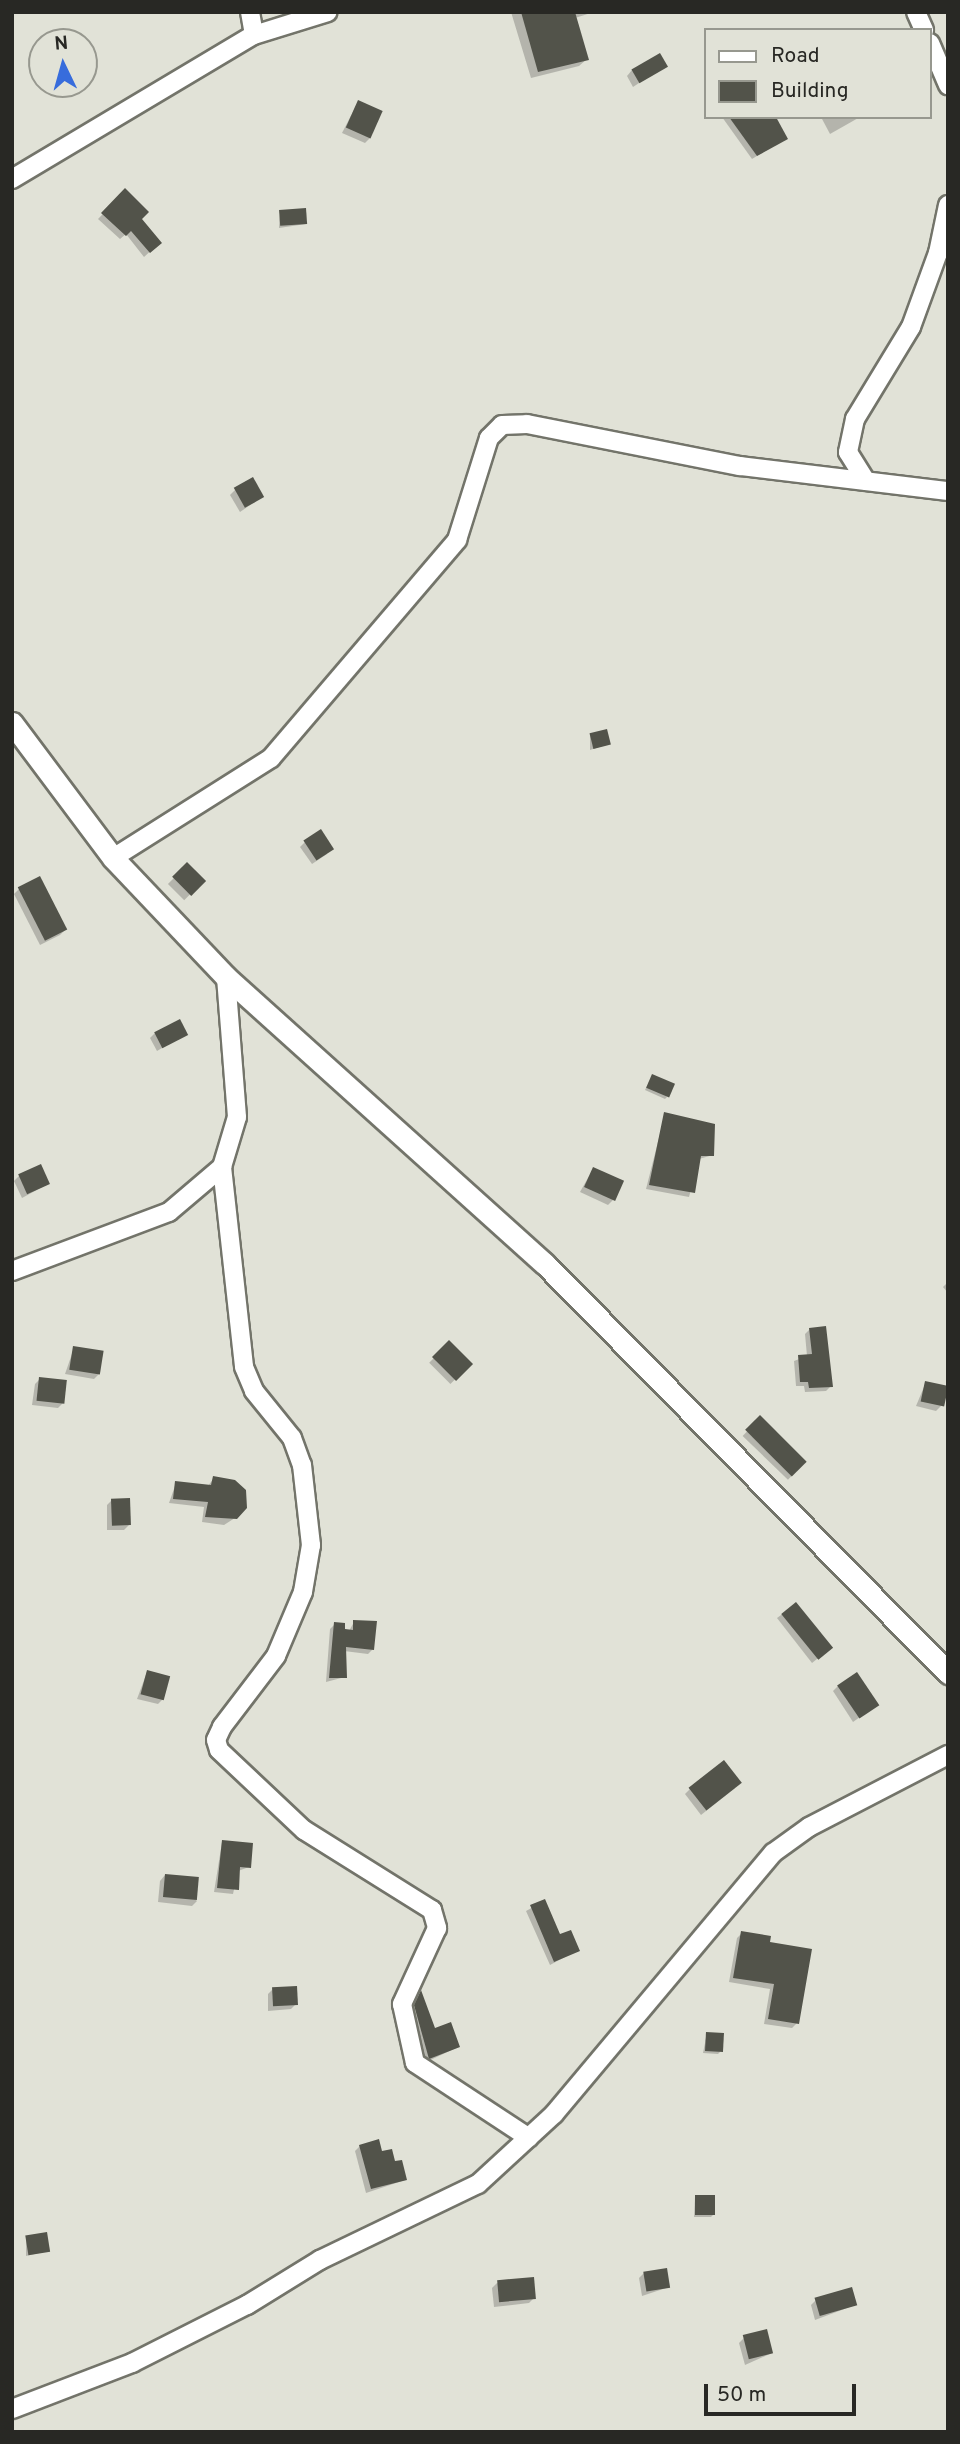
<!DOCTYPE html>
<style>
body{margin:0}
#map{position:relative;width:960px;height:2444px;overflow:hidden;background:#e1e2d7;font-family:Overpass,sans-serif}
div>[style]{position:absolute}
.shadow>*{inset:0;background:#0003;transform-origin:0 0}
.building>*{inset:0;background:#52534a;transform-origin:0 0}
.roads{filter:drop-shadow(2px 0 #73746a) drop-shadow(-2px 0 #73746a) drop-shadow(0 2px #73746a) drop-shadow(0 -2px #73746a)}
.minor>*{height:18px;margin:-9px;padding:0 9px;transform-origin:9px;border-radius:9px;background:#fff}
.tertiary>*{height:21px;margin:-10.5px;padding:0 10.5px;transform-origin:10.5px;border-radius:10.5px;background:#fff}
span{translate:-50% -50%;white-space:nowrap;text-align:center;line-height:1.15;-webkit-text-stroke:7px #e1e2d7;paint-order:stroke}
.frame{position:absolute;inset:0;border:14px solid #282824;pointer-events:none}
.legend{position:absolute;left:704px;top:28px;width:228px;height:91px;box-sizing:border-box;background:#e1e2d7;border:2px solid #97988f;margin:0;padding:9px 12px;list-style:none;font-size:21px;color:#282824}
.legend li{display:flex;align-items:center;gap:14px;height:35px}
.legend b{width:35px;border:2px solid #97988f}
.north{position:absolute;left:28px;top:28px;width:70px;height:70px;box-sizing:border-box;background:#e1e2d7;border:2px solid #97988f;border-radius:50%;rotate:355deg;font-size:19px;font-weight:700;line-height:28px;text-align:center;color:#282824}
.north::after{content:'';display:block;margin:auto;width:24px;height:32px;background:#376cdc;clip-path:polygon(50% 0,100% 100%,50% 72%,0 100%)}
.scale{position:absolute;left:704px;top:2384px;width:152px;height:32px;box-sizing:border-box;border:4px solid #282824;border-top:0;padding-left:9px;font-size:21px;line-height:24px;white-space:nowrap;color:#282824;-webkit-text-stroke:5px #e1e2d7;paint-order:stroke}
</style>
<div id="map">
<div class="shadow">
<i style="clip-path:polygon(511px 12px,594px 12px,575px 18px,587px 59px,579px 66px,531px 78px)"></i>
<i style="clip-path:polygon(665px 66px,633px 87px,627px 76px,632px 70px)"></i>
<i style="clip-path:polygon(358px 102px,370px 138px,365px 143px,342px 133px)"></i>
<i style="clip-path:polygon(722px 117px,773px 117px,785px 139px,752px 159px)"></i>
<i style="clip-path:polygon(821px 117px,860px 117px,830px 134px)"></i>
<i style="clip-path:polygon(125px 191px,155px 247px,144px 257px,126px 234px,120px 239px,98px 219px)"></i>
<i style="clip-path:polygon(280px 212px,306px 224px,279px 228px)"></i>
<i style="clip-path:polygon(235px 490px,262px 497px,240px 512px,230px 495px)"></i>
<i style="clip-path:polygon(590px 734px,609px 744px,590px 750px)"></i>
<i style="clip-path:polygon(305px 842px,327px 854px,312px 864px,300px 847px)"></i>
<i style="left:187px;top:865px;width:23px;height:27px;rotate:45deg"></i>
<i style="clip-path:polygon(19px 889px,65px 930px,60px 935px,40px 945px,14px 894px)"></i>
<i style="clip-path:polygon(155px 1033px,186px 1034px,157px 1051px,150px 1038px)"></i>
<i style="clip-path:polygon(651px 1078px,667px 1097px,665px 1099px,645px 1090px)"></i>
<i style="clip-path:polygon(665px 1114px,713px 1155px,699px 1159px,689px 1197px,646px 1189px)"></i>
<i style="clip-path:polygon(593px 1169px,613px 1200px,608px 1205px,580px 1192px)"></i>
<i style="clip-path:polygon(19px 1176px,48px 1184px,22px 1198px,14px 1181px)"></i>
<i style="clip-path:polygon(948px 1282px,948px 1293px,943px 1287px)"></i>
<i style="clip-path:polygon(810px 1329px,831px 1386px,826px 1391px,805px 1392px,804px 1386px,796px 1386px,794px 1361px,807px 1356px,805px 1334px)"></i>
<i style="left:449px;top:1343px;width:30px;height:28px;rotate:45deg"></i>
<i style="clip-path:polygon(74px 1348px,99px 1374px,94px 1379px,65px 1374px)"></i>
<i style="clip-path:polygon(40px 1379px,63px 1403px,58px 1408px,32px 1405px,35px 1384px)"></i>
<i style="clip-path:polygon(926px 1382px,941px 1406px,936px 1411px,916px 1406px)"></i>
<i style="left:760px;top:1418px;width:63px;height:25px;rotate:44deg"></i>
<i style="clip-path:polygon(214px 1478px,238px 1516px,224px 1525px,202px 1522px,204px 1507px,169px 1503px,176px 1483px,208px 1486px)"></i>
<i style="clip-path:polygon(112px 1500px,129px 1525px,124px 1530px,107px 1530px,107px 1505px)"></i>
<i style="clip-path:polygon(796px 1604px,827px 1651px,812px 1663px,777px 1618px)"></i>
<i style="clip-path:polygon(354px 1622px,373px 1649px,368px 1654px,344px 1651px,345px 1677px,326px 1682px,330px 1629px,335px 1624px,349px 1631px)"></i>
<i style="clip-path:polygon(147px 1672px,163px 1699px,158px 1704px,137px 1699px)"></i>
<i style="clip-path:polygon(838px 1686px,877px 1705px,853px 1722px,833px 1691px)"></i>
<i style="clip-path:polygon(735px 1788px,701px 1815px,685px 1794px,690px 1789px)"></i>
<i style="clip-path:polygon(222px 1842px,249px 1867px,238px 1871px,233px 1894px,214px 1892px)"></i>
<i style="clip-path:polygon(165px 1875px,197px 1901px,192px 1906px,158px 1902px,160px 1881px)"></i>
<i style="clip-path:polygon(544px 1901px,559px 1937px,578px 1950px,550px 1965px,526px 1911px)"></i>
<i style="clip-path:polygon(742px 1933px,768px 1944px,797px 2023px,792px 2028px,764px 2024px,770px 1989px,729px 1982px,737px 1938px)"></i>
<i style="clip-path:polygon(273px 1989px,296px 2004px,291px 2009px,268px 2011px,268px 1994px)"></i>
<i style="clip-path:polygon(420px 1993px,434px 2031px,458px 2047px,424px 2063px,410px 2011px)"></i>
<i style="clip-path:polygon(707px 2033px,720px 2052px,718px 2054px,703px 2053px)"></i>
<i style="clip-path:polygon(360px 2146px,381px 2154px,405px 2180px,366px 2193px,355px 2151px)"></i>
<i style="clip-path:polygon(695px 2197px,714px 2214px,711px 2217px,694px 2217px)"></i>
<i style="clip-path:polygon(26px 2237px,48px 2251px,26px 2256px)"></i>
<i style="clip-path:polygon(644px 2273px,669px 2287px,642px 2296px,639px 2278px)"></i>
<i style="clip-path:polygon(497px 2283px,534px 2298px,529px 2303px,494px 2307px,492px 2288px)"></i>
<i style="clip-path:polygon(816px 2300px,855px 2305px,815px 2320px,811px 2305px)"></i>
<i style="clip-path:polygon(744px 2338px,772px 2353px,745px 2365px,739px 2343px)"></i>
</div>
<div class="building">
<i style="clip-path:polygon(521px 12px,575px 12px,589px 60px,538px 72px)"></i>
<i style="left:660px;top:53px;width:16px;height:33px;rotate:60deg"></i>
<i style="left:358px;top:100px;width:27px;height:30px;rotate:24deg"></i>
<i style="clip-path:polygon(729px 117px,776px 117px,788px 139px,757px 156px)"></i>
<i style="clip-path:polygon(125px 188px,149px 212px,142px 219px,162px 243px,150px 253px,131px 231px,126px 236px,101px 213px)"></i>
<i style="left:306px;top:208px;width:16px;height:27px;rotate:86deg"></i>
<i style="left:253px;top:477px;width:23px;height:22px;rotate:61deg"></i>
<i style="left:607px;top:729px;width:16px;height:18px;rotate:76deg"></i>
<i style="left:321px;top:829px;width:24px;height:21px;rotate:57deg"></i>
<i style="left:187px;top:862px;width:27px;height:21px;rotate:45deg"></i>
<i style="left:40px;top:876px;width:60px;height:25px;rotate:63deg"></i>
<i style="left:180px;top:1019px;width:18px;height:29px;rotate:63deg"></i>
<i style="left:652px;top:1074px;width:25px;height:15px;rotate:23deg"></i>
<i style="clip-path:polygon(664px 1112px,715px 1124px,714px 1156px,701px 1156px,695px 1193px,649px 1185px)"></i>
<i style="left:41px;top:1164px;width:22px;height:25px;rotate:66deg"></i>
<i style="left:593px;top:1167px;width:34px;height:22px;rotate:24deg"></i>
<i style="clip-path:polygon(826px 1326px,833px 1387px,809px 1388px,808px 1382px,800px 1382px,798px 1355px,812px 1354px,809px 1328px)"></i>
<i style="left:449px;top:1340px;width:34px;height:24px;rotate:45deg"></i>
<i style="left:73px;top:1346px;width:31px;height:24px;rotate:9deg"></i>
<i style="left:39px;top:1377px;width:28px;height:24px;rotate:6deg"></i>
<i style="left:925px;top:1381px;width:24px;height:21px;rotate:12deg"></i>
<i style="left:760px;top:1415px;width:66px;height:21px;rotate:45deg"></i>
<i style="clip-path:polygon(213px 1476px,235px 1480px,246px 1490px,247px 1508px,237px 1519px,205px 1517px,208px 1502px,173px 1499px,175px 1481px,211px 1485px)"></i>
<i style="left:130px;top:1498px;width:27px;height:19px;rotate:88deg"></i>
<i style="left:796px;top:1602px;width:59px;height:19px;rotate:51deg"></i>
<i style="clip-path:polygon(353px 1620px,377px 1621px,374px 1650px,346px 1647px,347px 1678px,329px 1678px,334px 1622px,345px 1623px,345px 1629px,353px 1630px)"></i>
<i style="left:147px;top:1670px;width:24px;height:25px;rotate:15deg"></i>
<i style="left:857px;top:1672px;width:40px;height:24px;rotate:56deg"></i>
<i style="left:724px;top:1760px;width:29px;height:45px;rotate:52deg"></i>
<i style="clip-path:polygon(222px 1840px,253px 1843px,251px 1868px,240px 1867px,239px 1890px,217px 1888px)"></i>
<i style="left:165px;top:1874px;width:34px;height:23px;rotate:5deg"></i>
<i style="clip-path:polygon(545px 1899px,560px 1934px,571px 1930px,580px 1951px,554px 1962px,530px 1905px)"></i>
<i style="clip-path:polygon(741px 1931px,771px 1936px,770px 1942px,812px 1949px,799px 2024px,768px 2019px,774px 1984px,733px 1978px)"></i>
<i style="left:297px;top:1986px;width:19px;height:25px;rotate:87deg"></i>
<i style="clip-path:polygon(421px 1990px,435px 2028px,451px 2022px,460px 2047px,429px 2059px,414px 2005px)"></i>
<i style="left:706px;top:2032px;width:18px;height:19px;rotate:3deg"></i>
<i style="clip-path:polygon(379px 2139px,382px 2151px,392px 2149px,395px 2161px,402px 2160px,407px 2180px,371px 2189px,359px 2145px)"></i>
<i style="left:715px;top:2195px;width:20px;height:20px;rotate:90deg"></i>
<i style="left:47px;top:2232px;width:20px;height:22px;rotate:81deg"></i>
<i style="left:667px;top:2268px;width:20px;height:24px;rotate:81deg"></i>
<i style="left:534px;top:2277px;width:22px;height:37px;rotate:85deg"></i>
<i style="left:852px;top:2287px;width:19px;height:39px;rotate:74deg"></i>
<i style="left:767px;top:2329px;width:25px;height:25px;rotate:76deg"></i>
</div>
<div class="roads">
<div class="minor">
<i style="left:250px;top:12px;width:23px;rotate:80deg"></i>
<i style="left:916px;top:12px;width:20px;rotate:66deg"></i>
<i style="left:930px;top:43px;width:46px;rotate:66.8deg"></i>
<i style="left:12px;top:179px;width:282px;rotate:-30.8deg"></i>
<i style="left:254px;top:35px;width:77px;rotate:-17.3deg"></i>
<i style="left:866px;top:481px;width:34px;rotate:-122deg"></i>
<i style="left:848px;top:452px;width:34px;rotate:-78deg"></i>
<i style="left:855px;top:419px;width:108px;rotate:-58.7deg"></i>
<i style="left:911px;top:327px;width:79px;rotate:-70deg"></i>
<i style="left:938px;top:253px;width:49px;rotate:-78.2deg"></i>
<i style="left:113px;top:858px;width:187px;rotate:-32.3deg"></i>
<i style="left:271px;top:758px;width:287px;rotate:-49.5deg"></i>
<i style="left:457px;top:540px;width:107px;rotate:-72.6deg"></i>
<i style="left:489px;top:438px;width:18px;rotate:-45deg"></i>
<i style="left:502px;top:425px;width:25px;rotate:-2deg"></i>
<i style="left:527px;top:424px;width:217px;rotate:11.2deg"></i>
<i style="left:740px;top:466px;width:209px;rotate:6.9deg"></i>
<i style="left:222px;top:1167px;width:201px;rotate:83.7deg"></i>
<i style="left:244px;top:1367px;width:26px;rotate:67deg"></i>
<i style="left:254px;top:1391px;width:60px;rotate:51deg"></i>
<i style="left:292px;top:1438px;width:29px;rotate:70deg"></i>
<i style="left:302px;top:1465px;width:81px;rotate:83.6deg"></i>
<i style="left:311px;top:1545px;width:48px;rotate:99.7deg"></i>
<i style="left:303px;top:1592px;width:69px;rotate:112.9deg"></i>
<i style="left:276px;top:1656px;width:89px;rotate:127.3deg"></i>
<i style="left:222px;top:1727px;width:14px;rotate:115deg"></i>
<i style="left:216px;top:1740px;width:10px;rotate:73deg"></i>
<i style="left:219px;top:1750px;width:117px;rotate:43.3deg"></i>
<i style="left:304px;top:1830px;width:151px;rotate:32deg"></i>
<i style="left:432px;top:1910px;width:19px;rotate:74deg"></i>
<i style="left:437px;top:1928px;width:84px;rotate:114.7deg"></i>
<i style="left:402px;top:2004px;width:60px;rotate:77.6deg"></i>
<i style="left:415px;top:2063px;width:136px;rotate:33.3deg"></i>
<i style="left:12px;top:1271px;width:168px;rotate:-20.6deg"></i>
<i style="left:169px;top:1212px;width:70px;rotate:-40.3deg"></i>
<i style="left:222px;top:1167px;width:52px;rotate:-73.3deg"></i>
<i style="left:237px;top:1117px;width:140px;rotate:-94.5deg"></i>
<i style="left:12px;top:2409px;width:129px;rotate:-21deg"></i>
<i style="left:132px;top:2363px;width:129px;rotate:-26.8deg"></i>
<i style="left:247px;top:2305px;width:86px;rotate:-31.7deg"></i>
<i style="left:320px;top:2260px;width:175px;rotate:-25.7deg"></i>
<i style="left:478px;top:2184px;width:103px;rotate:-42.6deg"></i>
<i style="left:554px;top:2114px;width:341px;rotate:-50deg"></i>
<i style="left:773px;top:1853px;width:44px;rotate:-35.8deg"></i>
<i style="left:809px;top:1827px;width:157px;rotate:-27.4deg"></i>
</div>
<div class="tertiary">
<i style="left:12px;top:723px;width:169px;rotate:53.2deg"></i>
<i style="left:113px;top:858px;width:164px;rotate:46.5deg"></i>
<i style="left:226px;top:977px;width:428px;rotate:42deg"></i>
<i style="left:544px;top:1263px;width:576px;rotate:45.42deg"></i>
</div>
</div>
<div class="frame"></div>
<ul class="legend">
<li><b style="height:9px;background:#fff"></b>Road</li>
<li><b style="height:19px;background:#52534a"></b>Building</li>
</ul>
<div class="north">N</div>
<div class="scale">50 m</div>
</div>
